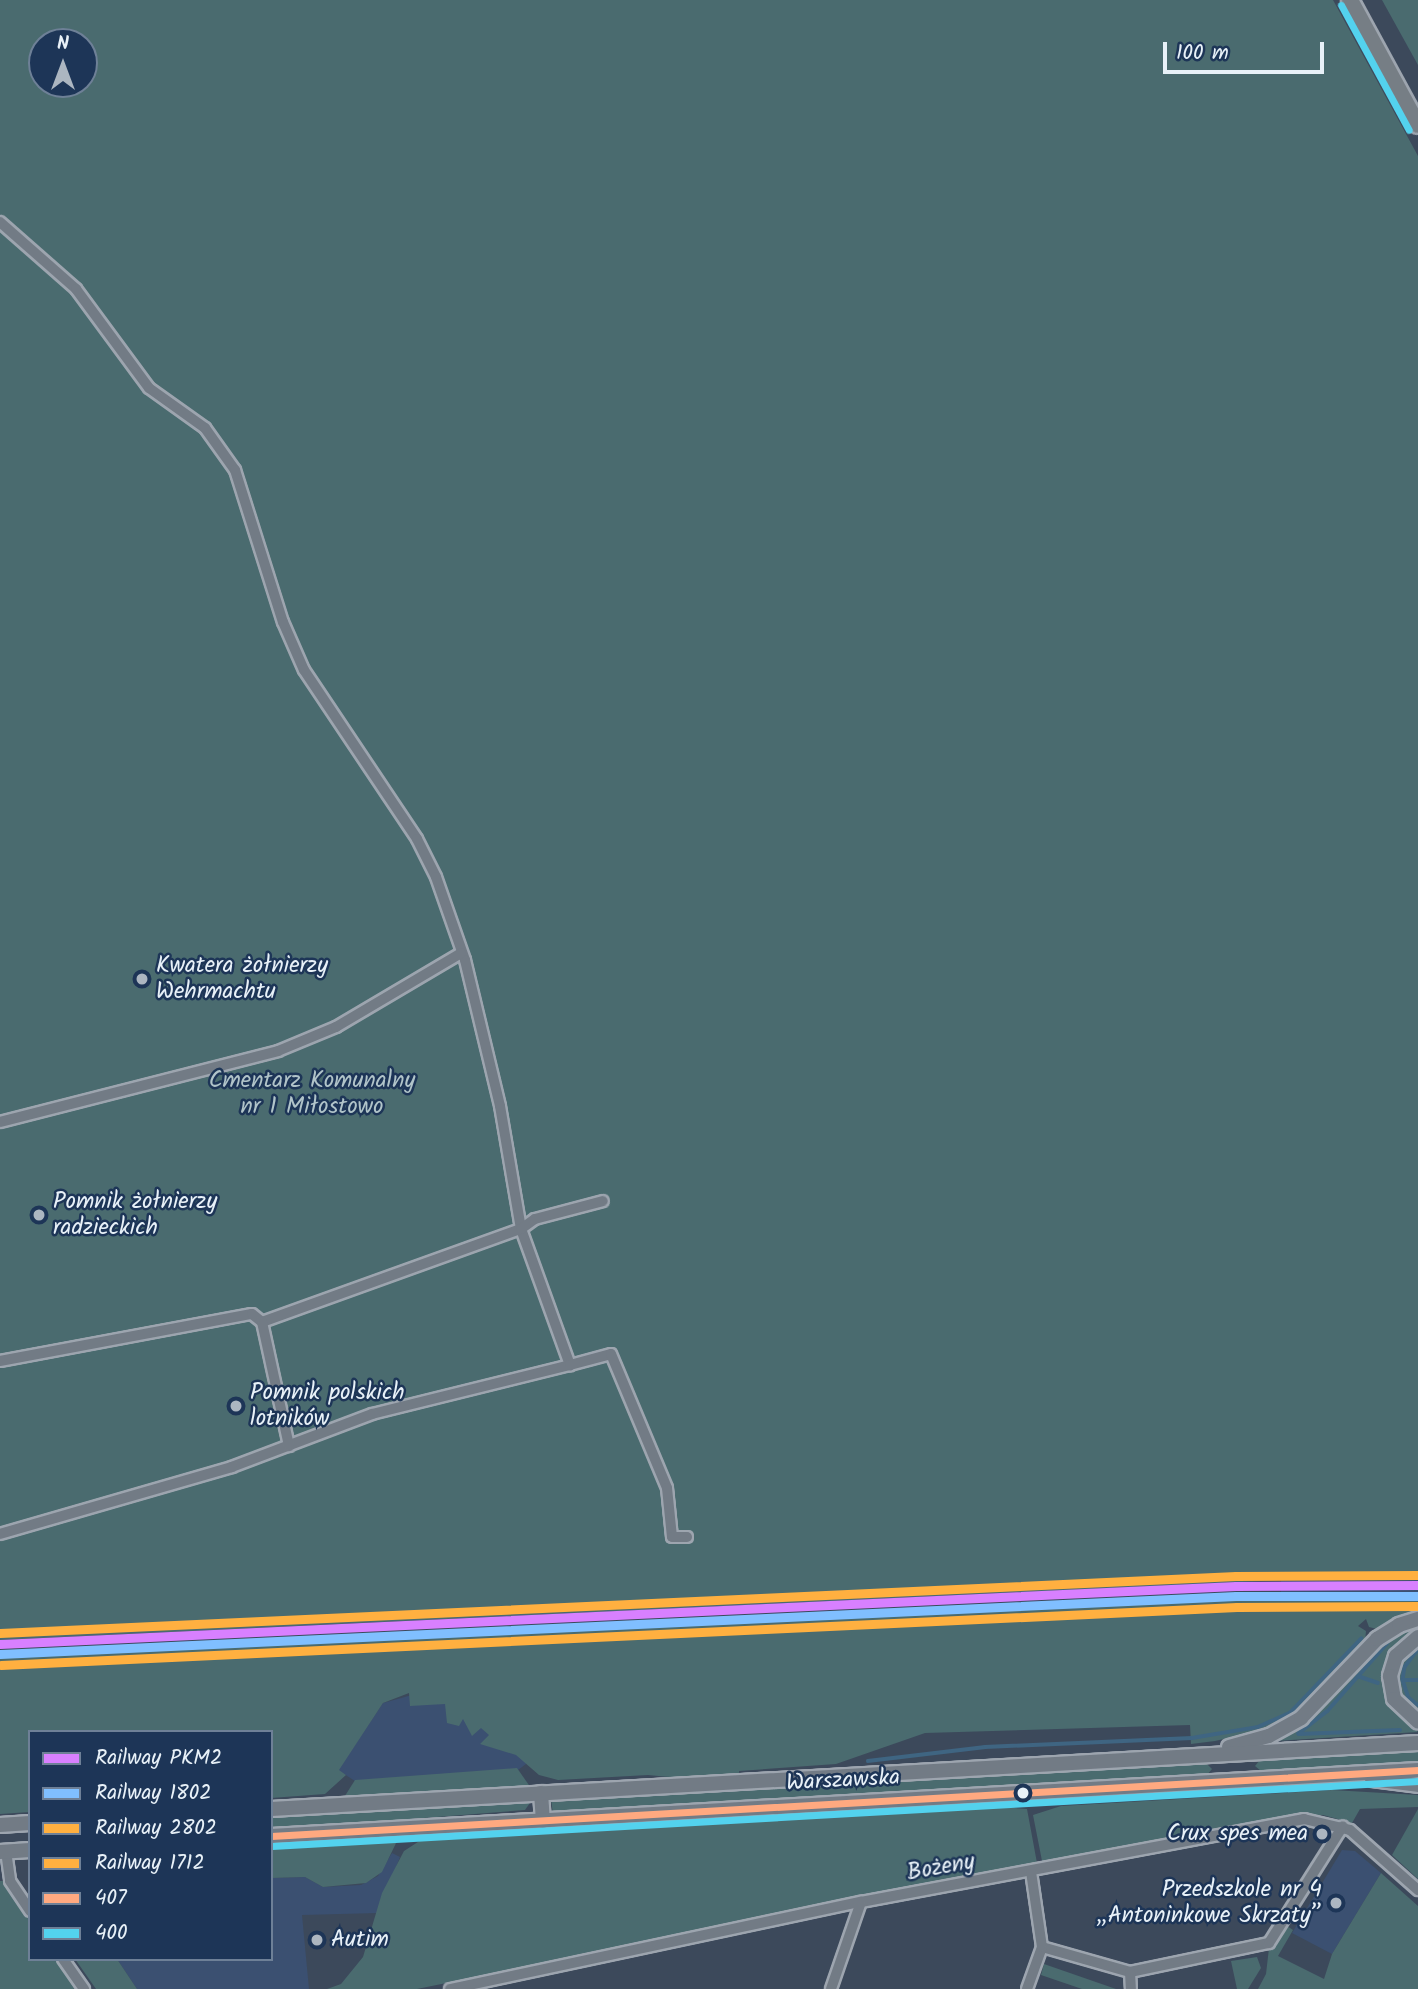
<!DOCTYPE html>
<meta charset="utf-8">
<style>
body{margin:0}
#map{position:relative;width:1418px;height:1989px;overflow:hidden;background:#3c495b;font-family:Kalam,sans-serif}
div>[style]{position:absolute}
.built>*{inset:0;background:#3b5071;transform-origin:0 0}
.green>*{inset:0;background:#4a6b6f}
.stream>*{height:3.5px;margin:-1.75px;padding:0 1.75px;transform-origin:1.75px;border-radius:1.75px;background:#3f6582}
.roads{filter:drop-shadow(2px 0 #9da5af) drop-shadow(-2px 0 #9da5af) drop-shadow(0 2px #9da5af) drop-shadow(0 -2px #9da5af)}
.street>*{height:10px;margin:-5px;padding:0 5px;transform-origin:5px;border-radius:5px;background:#727b85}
.secondary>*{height:14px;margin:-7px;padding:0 7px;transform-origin:7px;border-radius:7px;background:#727b85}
.primary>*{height:16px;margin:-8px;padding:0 8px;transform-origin:8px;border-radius:8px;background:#767e85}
.bus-1>*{height:7px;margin:-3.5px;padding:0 3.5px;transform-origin:3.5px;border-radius:3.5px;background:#ffa980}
.bus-2>*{height:7px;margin:-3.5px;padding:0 3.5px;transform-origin:3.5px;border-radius:3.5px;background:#53d2ee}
.rail-1>*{height:9px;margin:-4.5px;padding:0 4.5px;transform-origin:4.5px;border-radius:4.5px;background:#d880ff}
.rail-2>*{height:9px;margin:-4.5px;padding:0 4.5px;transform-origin:4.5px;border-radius:4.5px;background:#80bfff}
.rail-3>*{height:9px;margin:-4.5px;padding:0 4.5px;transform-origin:4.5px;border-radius:4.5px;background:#ffb040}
.rail-4>*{height:9px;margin:-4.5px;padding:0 4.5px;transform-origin:4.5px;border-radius:4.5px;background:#ffb040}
.dots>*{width:19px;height:19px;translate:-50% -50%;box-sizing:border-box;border:4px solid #1d3557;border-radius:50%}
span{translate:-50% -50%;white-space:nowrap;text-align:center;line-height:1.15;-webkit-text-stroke:5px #1d3557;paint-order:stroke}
.poi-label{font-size:23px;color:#e8f1f8}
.left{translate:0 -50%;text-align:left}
.right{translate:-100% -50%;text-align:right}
.park-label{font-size:23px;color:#b1c4c9}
.street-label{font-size:23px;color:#e8f1f8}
.legend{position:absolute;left:28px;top:1730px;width:245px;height:231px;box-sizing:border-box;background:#1d3557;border:2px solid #6e8097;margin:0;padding:9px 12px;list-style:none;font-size:21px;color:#e8f1f8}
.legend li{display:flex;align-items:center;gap:14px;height:35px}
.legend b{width:35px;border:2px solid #6e8097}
.north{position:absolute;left:28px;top:28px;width:70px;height:70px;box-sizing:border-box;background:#1d3557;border:2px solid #6e8097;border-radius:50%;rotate:0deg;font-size:19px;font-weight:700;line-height:28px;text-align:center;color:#e8f1f8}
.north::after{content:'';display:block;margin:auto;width:24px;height:32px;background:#acb6c1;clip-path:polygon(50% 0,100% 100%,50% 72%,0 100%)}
.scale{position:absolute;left:1163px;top:42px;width:161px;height:32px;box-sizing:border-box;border:4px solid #e8f1f8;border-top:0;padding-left:9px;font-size:21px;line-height:24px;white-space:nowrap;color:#e8f1f8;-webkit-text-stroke:5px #1d3557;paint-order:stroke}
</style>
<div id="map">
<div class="built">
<i style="left:1418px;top:1578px;width:20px;height:137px;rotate:90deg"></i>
<i style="clip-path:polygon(434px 1689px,530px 1761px,518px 1770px,355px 1781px,338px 1770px,383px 1703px)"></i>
<i style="clip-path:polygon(1342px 1850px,1355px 1851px,1381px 1873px,1332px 1954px,1292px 1933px)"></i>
<i style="clip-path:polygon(392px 1853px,400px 1857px,378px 1913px,302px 1915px,309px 1989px,137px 1989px,117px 1959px,271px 1959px,271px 1878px,305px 1877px,323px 1887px,361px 1885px,378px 1876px)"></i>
</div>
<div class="green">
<i style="clip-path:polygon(evenodd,0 0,1333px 0,1418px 156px,1418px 1578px,1281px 1580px,0 1640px,0 0,42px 42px,84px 42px,84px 84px,42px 84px,42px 42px)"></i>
<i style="clip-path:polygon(1382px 0,1418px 0,1418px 65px)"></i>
<i style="clip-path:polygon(1281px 1598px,1418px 1598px,1418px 1611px,1377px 1629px,1369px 1627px,1366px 1619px,1358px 1626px,1366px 1631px,1365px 1642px,1304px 1708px,1272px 1728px,1215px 1741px,1191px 1744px,1190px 1725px,925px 1733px,836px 1764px,739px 1771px,739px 1776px,690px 1779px,648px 1775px,558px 1780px,539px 1775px,516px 1755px,480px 1744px,489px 1735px,481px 1728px,472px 1736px,463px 1719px,459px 1726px,447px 1723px,445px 1704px,410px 1706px,409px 1693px,383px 1703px,339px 1770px,346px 1775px,325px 1794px,271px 1798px,271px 1732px,30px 1732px,30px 1812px,0 1814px,0 1657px)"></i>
<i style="clip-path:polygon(1418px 1624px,1390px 1651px,1382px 1677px,1391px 1706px,1418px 1732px,1275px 1741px,1315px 1716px,1377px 1648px)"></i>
<i style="clip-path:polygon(1418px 1645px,1418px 1712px,1406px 1702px,1397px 1683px,1399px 1666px)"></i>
<i style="clip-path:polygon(1418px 1751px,1418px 1762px,1261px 1771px,1255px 1766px,1260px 1760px)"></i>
<i style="clip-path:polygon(1206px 1763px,1212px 1769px,1207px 1775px,553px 1814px,551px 1799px)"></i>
<i style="clip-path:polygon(517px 1768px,531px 1788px,343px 1799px,355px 1780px)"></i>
<i style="clip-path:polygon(1332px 1790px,1418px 1795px,1418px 1807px,1360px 1809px,1352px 1823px,1323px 1815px,1299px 1816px,1043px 1866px,1033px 1815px,1061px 1806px)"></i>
<i style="clip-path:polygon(532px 1800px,525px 1810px,271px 1830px,271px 1816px,293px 1814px)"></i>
<i style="clip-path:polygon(960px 1804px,1027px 1809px,1037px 1863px,417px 1989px,327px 1989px,341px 1984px,363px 1957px,382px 1893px,404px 1851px,421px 1840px,522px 1834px,563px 1826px)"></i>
<i style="clip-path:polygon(1418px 1809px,1418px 1879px,1392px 1855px)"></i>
<i style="clip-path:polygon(400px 1835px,382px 1872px,366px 1883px,323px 1887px,305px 1877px,271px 1878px,271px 1842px)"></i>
<i style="clip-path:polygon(1381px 1873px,1418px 1906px,1418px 1989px,1258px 1989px,1266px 1974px,1269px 1948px,1287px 1926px,1293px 1930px,1278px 1956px,1324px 1979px,1332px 1954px)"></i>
<i style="clip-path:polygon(0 1881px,7px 1881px,30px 1918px,30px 1959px,57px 1959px,77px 1989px,0 1989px)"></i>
<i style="clip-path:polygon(1257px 1957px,1261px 1968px,1248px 1989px,1237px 1989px,1231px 1961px)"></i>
<i style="clip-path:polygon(75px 1959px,117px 1959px,137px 1989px,96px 1989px)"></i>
<i style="clip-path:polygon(1044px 1964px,1116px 1989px,1082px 1989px,1041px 1975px)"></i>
</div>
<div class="stream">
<i style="left:1388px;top:1643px;width:91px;rotate:131.4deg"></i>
<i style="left:1328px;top:1711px;width:37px;rotate:142deg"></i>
<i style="left:1299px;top:1734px;width:101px;rotate:-2.3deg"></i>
<i style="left:1418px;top:1650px;width:21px;rotate:127deg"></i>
<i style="left:1405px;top:1667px;width:13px;rotate:99deg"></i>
<i style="left:1403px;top:1680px;width:19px;rotate:72deg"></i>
<i style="left:1409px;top:1698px;width:11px;rotate:38deg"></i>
<i style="left:1358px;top:1676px;width:21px;rotate:19deg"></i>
<i style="left:1403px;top:1680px;width:15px"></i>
<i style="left:868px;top:1761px;width:118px;rotate:-6.8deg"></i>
<i style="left:985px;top:1747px;width:207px;rotate:-2.5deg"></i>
<i style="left:1192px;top:1738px;width:67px;rotate:-9.5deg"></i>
<i style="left:1258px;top:1727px;width:35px;rotate:-24deg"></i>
<i style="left:1290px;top:1713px;width:103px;rotate:-46.2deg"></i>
</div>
<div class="roads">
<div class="street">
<i style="left:0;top:222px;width:101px;rotate:41.4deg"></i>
<i style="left:76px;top:289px;width:123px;rotate:53.6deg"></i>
<i style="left:149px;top:388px;width:69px;rotate:35.5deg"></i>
<i style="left:205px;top:428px;width:52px;rotate:54.5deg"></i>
<i style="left:235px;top:470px;width:159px;rotate:72.5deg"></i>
<i style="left:283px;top:622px;width:52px;rotate:66.4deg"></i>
<i style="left:304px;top:670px;width:203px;rotate:56.2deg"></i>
<i style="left:417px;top:839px;width:42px;rotate:63.4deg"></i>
<i style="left:436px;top:877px;width:88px;rotate:70.7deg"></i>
<i style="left:465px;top:960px;width:150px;rotate:76.5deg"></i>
<i style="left:500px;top:1106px;width:125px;rotate:80.3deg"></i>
<i style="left:521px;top:1229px;width:145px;rotate:70.2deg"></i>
<i style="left:570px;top:1365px;width:204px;rotate:166.1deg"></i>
<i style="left:372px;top:1414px;width:150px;rotate:159.3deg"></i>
<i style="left:232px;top:1467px;width:241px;rotate:163.9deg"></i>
<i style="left:0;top:1122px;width:287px;rotate:-14.3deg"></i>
<i style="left:278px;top:1051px;width:63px;rotate:-22.5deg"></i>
<i style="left:336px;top:1027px;width:145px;rotate:-30.6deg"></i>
<i style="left:262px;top:1322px;width:275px;rotate:-19.8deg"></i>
<i style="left:521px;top:1229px;width:17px;rotate:-36deg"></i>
<i style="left:535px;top:1219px;width:70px;rotate:-14.8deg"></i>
<i style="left:0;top:1361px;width:256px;rotate:-10.6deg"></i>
<i style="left:252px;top:1314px;width:13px;rotate:39deg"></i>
<i style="left:262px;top:1322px;width:127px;rotate:77.7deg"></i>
<i style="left:570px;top:1365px;width:42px;rotate:-15deg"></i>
<i style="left:611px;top:1354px;width:145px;rotate:67.3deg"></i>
<i style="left:667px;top:1488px;width:49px;rotate:84.2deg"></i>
<i style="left:672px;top:1537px;width:15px"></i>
<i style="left:6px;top:1851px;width:30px;rotate:82deg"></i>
<i style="left:10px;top:1881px;width:36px;rotate:56deg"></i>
<i style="left:1042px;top:1947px;width:91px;rotate:15.9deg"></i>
<i style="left:1130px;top:1972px;width:142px;rotate:-11.8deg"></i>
<i style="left:1269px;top:1943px;width:138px;rotate:-57.7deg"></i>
<i style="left:63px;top:1959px;width:37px;rotate:55deg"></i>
<i style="left:1130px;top:1972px;width:17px;rotate:87deg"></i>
<i style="left:450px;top:1989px;width:420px;rotate:-12deg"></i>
<i style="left:861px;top:1902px;width:451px;rotate:-10.6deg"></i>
<i style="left:1304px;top:1819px;width:47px;rotate:13.4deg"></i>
<i style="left:1350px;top:1830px;width:91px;rotate:41.4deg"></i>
<i style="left:831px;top:1989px;width:92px;rotate:-71deg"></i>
<i style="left:1027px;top:1989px;width:45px;rotate:-70.3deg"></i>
<i style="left:1042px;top:1947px;width:76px;rotate:-98.3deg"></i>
</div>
<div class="secondary">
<i style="left:1418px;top:1637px;width:29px;rotate:139deg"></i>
<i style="left:1396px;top:1656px;width:21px;rotate:107deg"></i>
<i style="left:1390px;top:1676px;width:23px;rotate:80deg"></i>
<i style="left:1394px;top:1699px;width:33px;rotate:43deg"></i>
<i style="left:1229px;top:1747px;width:41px;rotate:-15.4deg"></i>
<i style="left:1269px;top:1736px;width:37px;rotate:-29deg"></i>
<i style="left:1301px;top:1718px;width:110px;rotate:-46.1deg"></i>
<i style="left:1377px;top:1639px;width:26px;rotate:-32deg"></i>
<i style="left:1399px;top:1625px;width:20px;rotate:-18deg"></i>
<i style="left:1372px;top:1779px;width:46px;rotate:7.4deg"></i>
<i style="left:541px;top:1793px;width:28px;rotate:86deg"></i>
<i style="left:271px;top:1809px;width:1149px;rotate:-3.29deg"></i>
<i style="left:0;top:1825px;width:30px;rotate:-4deg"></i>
<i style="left:271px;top:1836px;width:1149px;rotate:-3.29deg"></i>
<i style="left:0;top:1852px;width:30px;rotate:-4deg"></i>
</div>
<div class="primary">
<i style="left:1350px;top:0;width:142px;rotate:61.5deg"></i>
</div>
</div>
<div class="bus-1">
<i style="left:271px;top:1836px;width:1149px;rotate:-3.29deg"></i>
</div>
<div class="bus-2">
<i style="left:1341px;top:5px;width:142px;rotate:61.5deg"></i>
<i style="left:272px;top:1846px;width:1148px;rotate:-3.25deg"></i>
</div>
<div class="rail-1">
<i style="left:0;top:1644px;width:1237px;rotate:-2.69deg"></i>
<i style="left:1236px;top:1586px;width:182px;rotate:-0.3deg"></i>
</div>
<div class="rail-2">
<i style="left:0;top:1654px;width:1237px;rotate:-2.69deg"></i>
<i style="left:1236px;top:1596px;width:182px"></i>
</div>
<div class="rail-3">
<i style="left:0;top:1633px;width:1237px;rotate:-2.64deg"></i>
<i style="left:1236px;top:1576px;width:182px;rotate:-0.3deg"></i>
</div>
<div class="rail-4">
<i style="left:1px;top:1665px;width:1237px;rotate:-2.69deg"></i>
<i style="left:1237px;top:1607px;width:181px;rotate:-0.3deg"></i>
</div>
<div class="dots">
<i style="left:142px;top:979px;background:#acb6c1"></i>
<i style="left:39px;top:1215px;background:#acb6c1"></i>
<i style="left:236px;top:1406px;background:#acb6c1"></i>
<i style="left:1023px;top:1793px;background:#e8f1f8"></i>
<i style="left:1322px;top:1834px;background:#acb6c1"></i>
<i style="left:1336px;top:1903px;background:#acb6c1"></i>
<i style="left:317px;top:1940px;background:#acb6c1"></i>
</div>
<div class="poi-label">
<span class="left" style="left:156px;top:979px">Kwatera żołnierzy<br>Wehrmachtu</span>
<span class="left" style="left:53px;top:1215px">Pomnik żołnierzy<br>radzieckich</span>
<span class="left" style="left:250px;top:1406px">Pomnik polskich<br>lotników</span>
<span class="right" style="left:1308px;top:1834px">Crux spes mea</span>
<span class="right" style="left:1322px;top:1903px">Przedszkole nr 4<br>„Antoninkowe Skrzaty”</span>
<span class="left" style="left:331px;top:1940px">Autim</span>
</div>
<div class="park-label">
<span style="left:312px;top:1094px">Cmentarz Komunalny<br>nr 1 Miłostowo</span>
</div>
<div class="street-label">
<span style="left:843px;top:1781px;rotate:-3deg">Warszawska</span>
<span style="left:941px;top:1868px;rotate:-10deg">Bożeny</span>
</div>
<ul class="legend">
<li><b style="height:9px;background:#d880ff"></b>Railway PKM2</li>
<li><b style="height:9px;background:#80bfff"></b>Railway 1802</li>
<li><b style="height:9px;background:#ffb040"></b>Railway 2802</li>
<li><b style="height:9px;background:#ffb040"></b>Railway 1712</li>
<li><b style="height:9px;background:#ffa980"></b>407</li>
<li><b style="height:9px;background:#53d2ee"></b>400</li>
</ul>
<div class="north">N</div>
<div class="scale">100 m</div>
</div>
